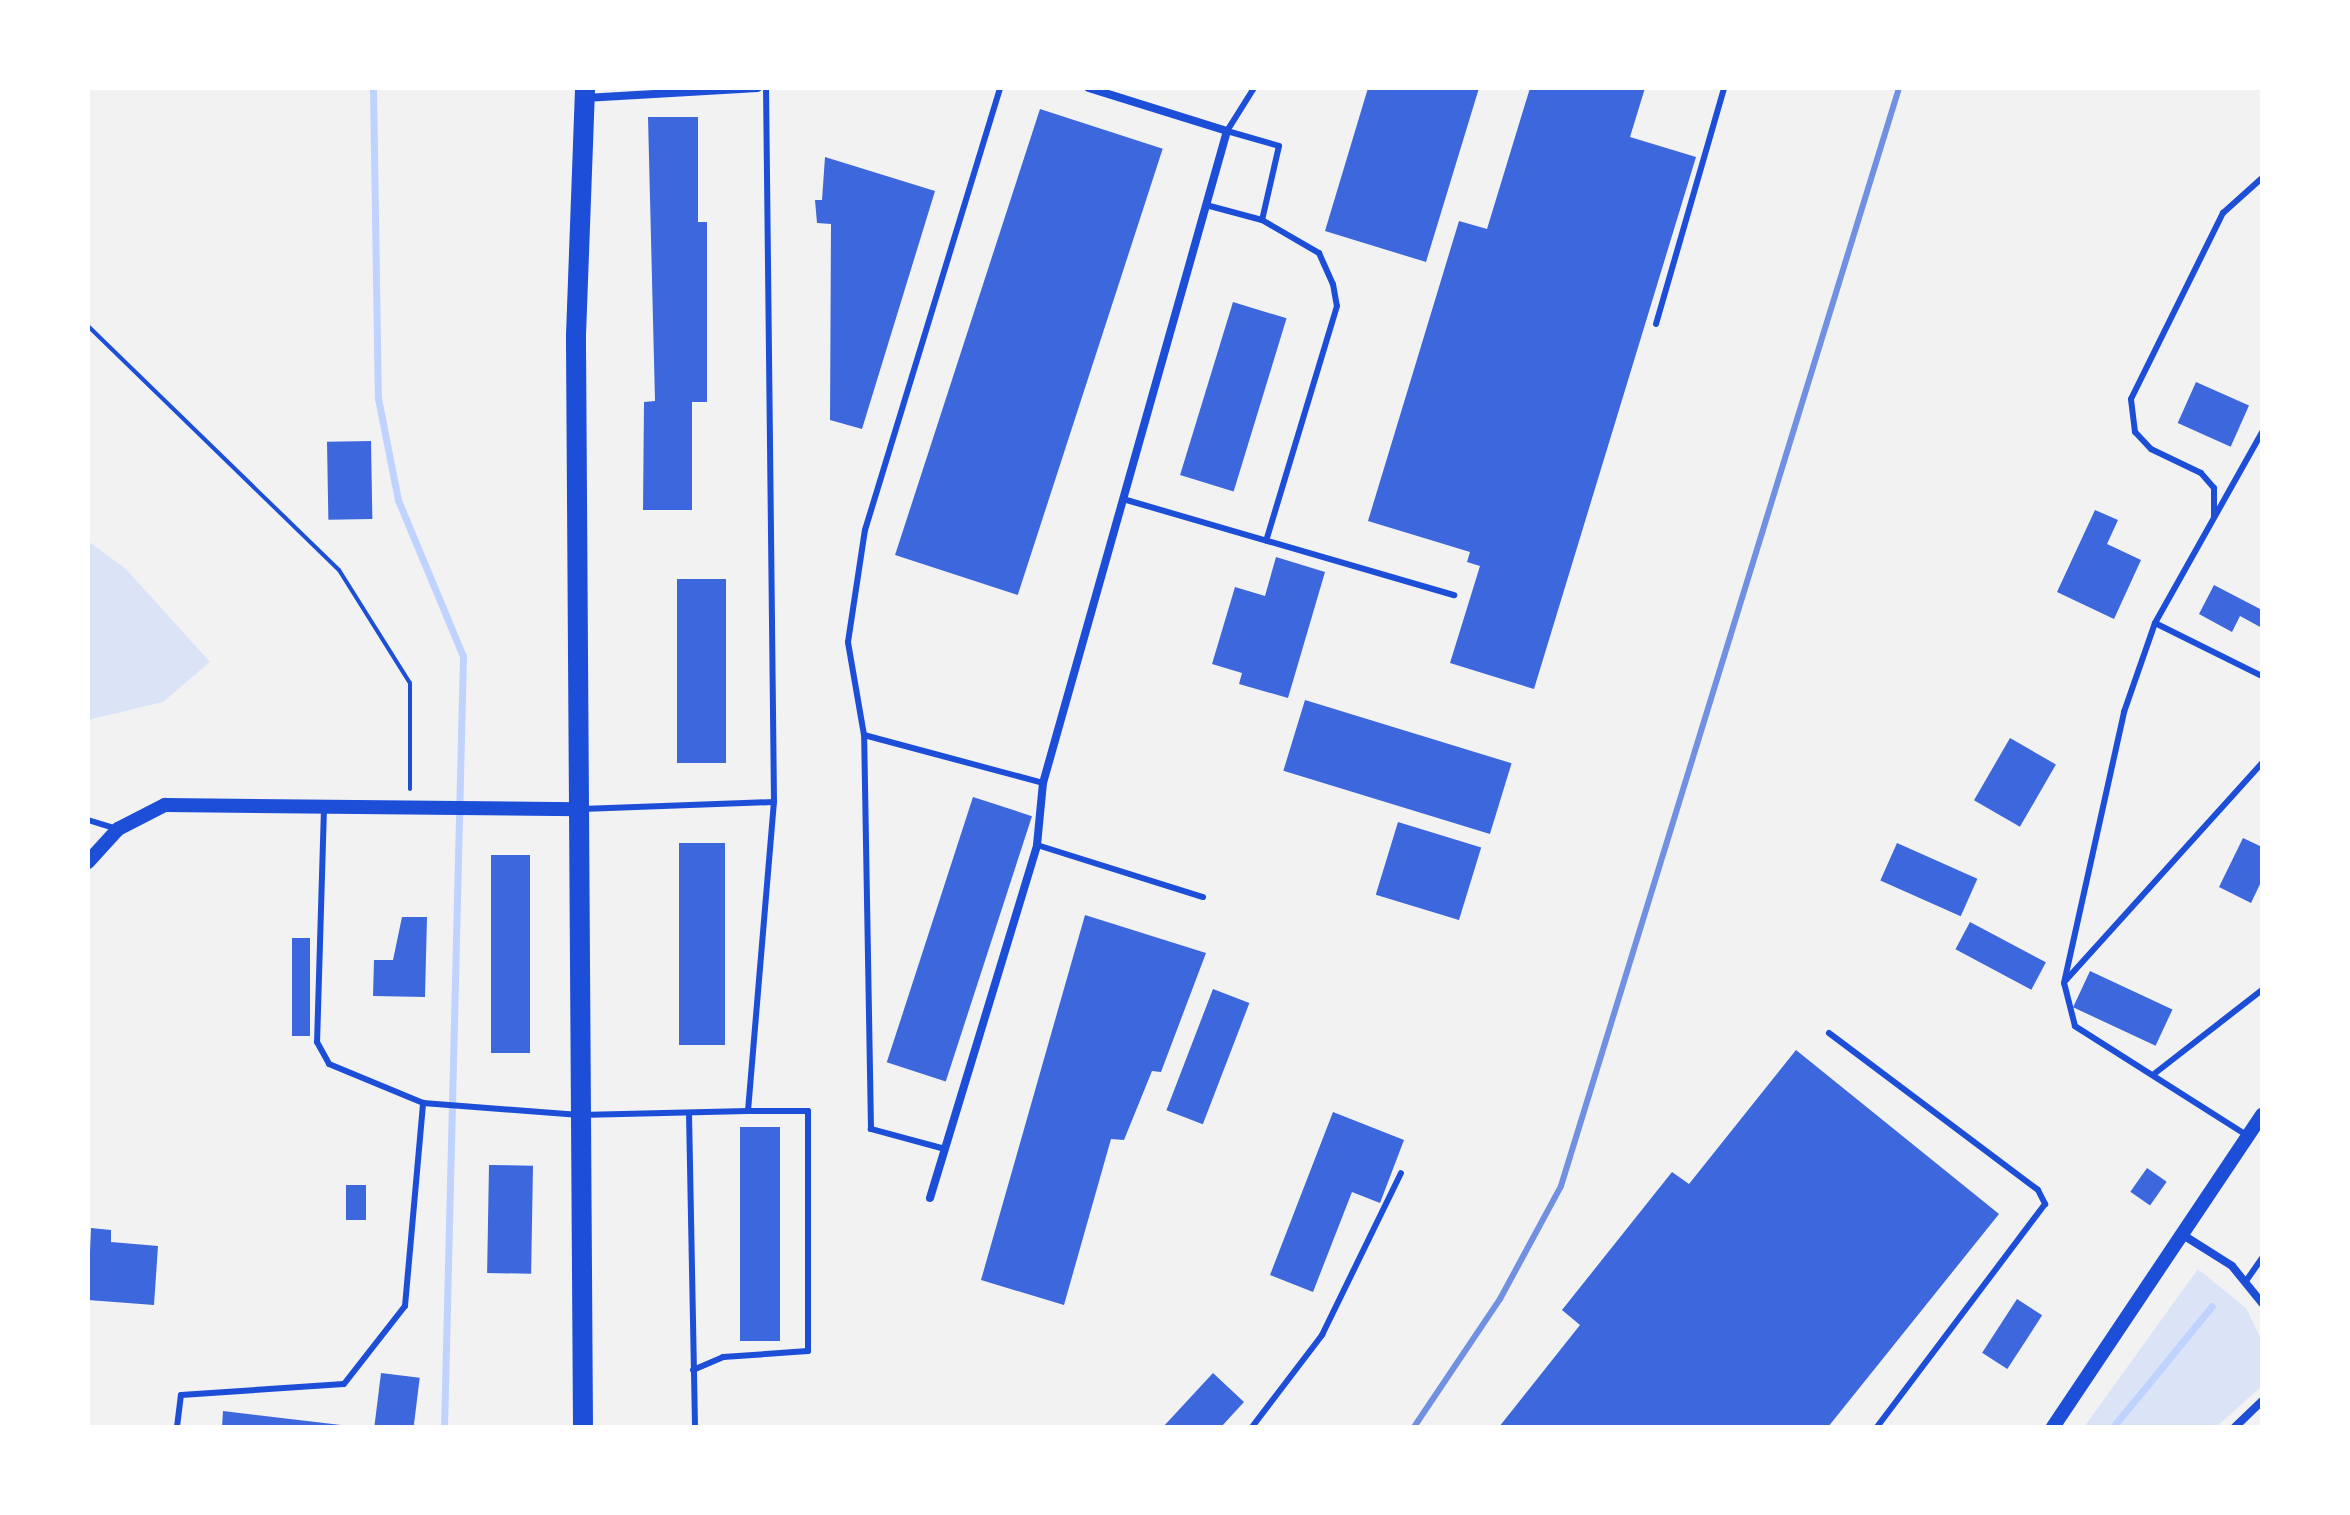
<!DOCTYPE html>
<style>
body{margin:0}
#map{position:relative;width:2350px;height:1515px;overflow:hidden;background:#f2f2f2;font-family:Ubuntu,sans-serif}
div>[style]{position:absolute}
.green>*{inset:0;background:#dbe4f7}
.stream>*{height:7px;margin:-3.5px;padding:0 3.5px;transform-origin:3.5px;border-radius:3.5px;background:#bfd3fe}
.building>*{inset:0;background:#3d67dc;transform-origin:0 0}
.path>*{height:4px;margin:-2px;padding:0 2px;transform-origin:2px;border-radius:2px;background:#1d4ed8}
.service>*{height:6px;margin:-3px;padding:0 3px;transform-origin:3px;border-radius:3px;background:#1d4ed8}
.minor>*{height:8px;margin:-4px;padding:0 4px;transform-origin:4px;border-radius:4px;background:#1d4ed8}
.tertiary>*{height:14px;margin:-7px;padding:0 7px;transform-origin:7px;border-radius:7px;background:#1d4ed8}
.primary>*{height:20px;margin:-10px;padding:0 10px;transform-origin:10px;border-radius:10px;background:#1d4ed8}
.rail>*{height:6px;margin:-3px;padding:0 3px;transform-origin:3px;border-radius:3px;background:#7290e2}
span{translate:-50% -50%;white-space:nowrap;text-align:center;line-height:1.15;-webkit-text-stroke:8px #fff;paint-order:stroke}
.frame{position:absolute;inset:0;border:90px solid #fff;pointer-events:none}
</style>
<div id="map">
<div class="green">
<i style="clip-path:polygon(88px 541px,126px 569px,210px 662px,163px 702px,88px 720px)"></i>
<i style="clip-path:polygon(2198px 1269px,2246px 1308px,2262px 1341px,2262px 1386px,2216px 1427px,2084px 1427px)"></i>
</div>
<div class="stream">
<i style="left:373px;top:88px;width:310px;rotate:89.1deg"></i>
<i style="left:378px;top:398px;width:104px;rotate:78.9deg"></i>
<i style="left:398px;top:500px;width:169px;rotate:67.4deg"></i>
<i style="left:463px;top:656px;width:771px;rotate:91.41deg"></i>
<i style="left:2113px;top:1427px;width:156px;rotate:-50.7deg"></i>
</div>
<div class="building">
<i style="clip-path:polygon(1368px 88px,1479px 88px,1426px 262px,1325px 231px)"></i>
<i style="clip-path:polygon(1530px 88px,1645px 88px,1630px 137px,1696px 157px,1534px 689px,1450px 663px,1480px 566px,1467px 562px,1470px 552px,1368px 521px,1459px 221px,1487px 229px)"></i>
<i style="left:1040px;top:109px;width:129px;height:469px;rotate:18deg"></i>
<i style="clip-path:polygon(648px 117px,698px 117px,698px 222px,707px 222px,707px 402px,692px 402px,692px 510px,643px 510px,644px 402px,655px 401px)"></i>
<i style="clip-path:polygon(825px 157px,935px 191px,862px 429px,830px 420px,831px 224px,817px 223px,815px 200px,822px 200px)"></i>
<i style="left:1233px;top:302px;width:56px;height:181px;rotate:17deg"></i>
<i style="left:2196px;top:382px;width:58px;height:45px;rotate:24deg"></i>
<i style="left:371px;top:441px;width:78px;height:44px;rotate:89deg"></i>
<i style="clip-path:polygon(2095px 510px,2118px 520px,2107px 544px,2141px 560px,2114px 619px,2057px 592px)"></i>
<i style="clip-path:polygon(1276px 557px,1325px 572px,1288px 698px,1239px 684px,1242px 673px,1212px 664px,1235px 587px,1265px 596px)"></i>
<i style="left:677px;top:579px;width:49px;height:184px"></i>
<i style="clip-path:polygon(2214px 585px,2262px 610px,2262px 628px,2240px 616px,2232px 632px,2199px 614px)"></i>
<i style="left:1305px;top:700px;width:216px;height:74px;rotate:17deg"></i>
<i style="left:2010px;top:738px;width:53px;height:72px;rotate:30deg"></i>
<i style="left:973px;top:797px;width:62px;height:279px;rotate:18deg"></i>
<i style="left:1398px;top:822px;width:87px;height:76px;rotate:17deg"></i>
<i style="clip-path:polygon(2243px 838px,2262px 847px,2262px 880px,2251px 903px,2219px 887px)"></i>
<i style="left:725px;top:843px;width:202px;height:46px;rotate:90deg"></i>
<i style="left:1897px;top:843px;width:88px;height:41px;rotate:24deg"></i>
<i style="left:491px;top:855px;width:39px;height:198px"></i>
<i style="clip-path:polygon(1085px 915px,1206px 953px,1161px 1072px,1152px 1071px,1124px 1140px,1111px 1139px,1064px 1305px,981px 1280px)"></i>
<i style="clip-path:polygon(402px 917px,427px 917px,425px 997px,373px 996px,374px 960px,393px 960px)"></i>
<i style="left:1970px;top:922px;width:86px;height:31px;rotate:28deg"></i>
<i style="left:292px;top:938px;width:18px;height:98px"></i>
<i style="left:2090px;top:971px;width:91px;height:40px;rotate:25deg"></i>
<i style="left:1213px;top:989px;width:39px;height:130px;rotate:21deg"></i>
<i style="clip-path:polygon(1796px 1050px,1999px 1214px,1828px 1427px,1499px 1427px,1580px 1325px,1562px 1310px,1672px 1172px,1689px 1184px)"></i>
<i style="clip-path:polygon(1333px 1112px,1404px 1140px,1380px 1203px,1352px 1192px,1313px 1292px,1270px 1275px)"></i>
<i style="left:740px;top:1127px;width:40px;height:214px"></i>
<i style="left:489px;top:1165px;width:44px;height:108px;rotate:1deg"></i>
<i style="left:2147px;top:1168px;width:24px;height:29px;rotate:35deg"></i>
<i style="left:346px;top:1185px;width:20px;height:35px"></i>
<i style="clip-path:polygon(91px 1228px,111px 1230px,111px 1242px,158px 1246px,154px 1305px,88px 1300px)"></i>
<i style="left:2017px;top:1299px;width:30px;height:64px;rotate:33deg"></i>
<i style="left:381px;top:1373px;width:39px;height:54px;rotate:7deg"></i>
<i style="clip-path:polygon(1213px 1373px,1244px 1402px,1221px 1427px,1163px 1427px)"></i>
<i style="clip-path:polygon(223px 1411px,341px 1425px,341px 1427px,222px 1427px)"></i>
</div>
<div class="path">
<i style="left:88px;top:326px;width:350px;rotate:44.2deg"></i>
<i style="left:339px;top:570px;width:133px;rotate:57.9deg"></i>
<i style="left:410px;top:683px;width:106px;rotate:90deg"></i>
</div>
<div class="service">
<i style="left:1254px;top:88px;width:51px;rotate:122.1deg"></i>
<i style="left:1227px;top:131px;width:54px;rotate:16.1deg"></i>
<i style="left:1279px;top:146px;width:76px;rotate:102.9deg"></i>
<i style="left:1206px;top:205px;width:58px;rotate:15deg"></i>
<i style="left:1262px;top:220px;width:66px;rotate:30.1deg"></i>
<i style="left:1319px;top:253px;width:34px;rotate:66deg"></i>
<i style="left:1333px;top:284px;width:22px;rotate:80deg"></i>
<i style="left:1337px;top:306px;width:245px;rotate:106.8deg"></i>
<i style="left:1656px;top:324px;width:246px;rotate:-73.9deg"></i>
<i style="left:1123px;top:499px;width:345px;rotate:16.2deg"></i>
<i style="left:2214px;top:516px;width:28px;rotate:-90deg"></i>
<i style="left:2214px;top:488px;width:20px;rotate:-131deg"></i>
<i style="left:2201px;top:473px;width:55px;rotate:-154.4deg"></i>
<i style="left:2151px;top:449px;width:23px;rotate:-133deg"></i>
<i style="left:2135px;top:432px;width:33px;rotate:-97deg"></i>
<i style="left:2131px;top:399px;width:208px;rotate:-63.7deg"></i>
<i style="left:2223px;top:213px;width:52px;rotate:-41.9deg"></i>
<i style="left:2155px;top:623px;width:119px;rotate:26.4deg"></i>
<i style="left:864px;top:735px;width:94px;rotate:-99.8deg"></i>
<i style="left:848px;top:642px;width:113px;rotate:-81.4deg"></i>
<i style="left:865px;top:530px;width:462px;rotate:-73deg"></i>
<i style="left:324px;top:808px;width:234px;rotate:91.7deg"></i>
<i style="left:317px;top:1042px;width:25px;rotate:61deg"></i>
<i style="left:329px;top:1064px;width:102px;rotate:22.5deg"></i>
<i style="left:423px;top:1103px;width:157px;rotate:4.4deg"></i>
<i style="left:580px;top:1115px;width:168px;rotate:-1.4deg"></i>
<i style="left:748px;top:1111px;width:310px;rotate:-85.2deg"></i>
<i style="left:774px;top:802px;width:714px;rotate:-90.64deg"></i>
<i style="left:582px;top:809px;width:192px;rotate:-2.1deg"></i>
<i style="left:88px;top:820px;width:31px;rotate:17deg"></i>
<i style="left:1037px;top:845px;width:174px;rotate:17.4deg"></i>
<i style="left:2066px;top:980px;width:292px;rotate:-47.9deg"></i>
<i style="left:1829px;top:1033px;width:261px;rotate:36.9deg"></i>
<i style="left:2038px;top:1190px;width:16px;rotate:63deg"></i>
<i style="left:2045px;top:1204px;width:279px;rotate:127deg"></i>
<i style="left:2154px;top:1074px;width:137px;rotate:-37.9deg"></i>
<i style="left:689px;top:1113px;width:314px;rotate:88.9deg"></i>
<i style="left:2248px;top:1136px;width:205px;rotate:-147.6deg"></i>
<i style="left:2075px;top:1026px;width:44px;rotate:-104.3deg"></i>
<i style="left:2064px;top:983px;width:278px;rotate:-77.5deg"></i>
<i style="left:2124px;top:712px;width:94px;rotate:-70.8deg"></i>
<i style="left:2155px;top:623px;width:219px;rotate:-60.7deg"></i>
<i style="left:945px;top:1149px;width:77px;rotate:-164.9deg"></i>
<i style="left:871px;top:1129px;width:394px;rotate:-91deg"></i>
<i style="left:864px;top:735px;width:185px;rotate:15deg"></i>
<i style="left:2246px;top:1281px;width:28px;rotate:-55deg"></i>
<i style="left:693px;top:1370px;width:33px;rotate:-23deg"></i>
<i style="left:723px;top:1357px;width:85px;rotate:-4deg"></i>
<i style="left:808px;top:1351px;width:240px;rotate:-90deg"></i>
<i style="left:808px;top:1111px;width:60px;rotate:180deg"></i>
<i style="left:177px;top:1427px;width:32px;rotate:-83deg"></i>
<i style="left:181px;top:1395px;width:163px;rotate:-3.9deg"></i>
<i style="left:344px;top:1384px;width:99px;rotate:-52deg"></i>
<i style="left:405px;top:1306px;width:204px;rotate:-84.9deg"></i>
<i style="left:1252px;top:1427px;width:116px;rotate:-52.7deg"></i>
<i style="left:1322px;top:1335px;width:180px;rotate:-64deg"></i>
</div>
<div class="minor">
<i style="left:585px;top:98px;width:173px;rotate:-3.3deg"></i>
<i style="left:930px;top:1198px;width:369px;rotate:-73.1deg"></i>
<i style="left:1037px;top:845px;width:62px;rotate:-84.5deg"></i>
<i style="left:1043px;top:783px;width:677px;rotate:-74.24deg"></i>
<i style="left:1227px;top:131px;width:145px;rotate:-162.7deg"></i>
<i style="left:2183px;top:1235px;width:58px;rotate:32.3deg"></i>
<i style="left:2232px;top:1266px;width:48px;rotate:51deg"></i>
<i style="left:2235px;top:1427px;width:37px;rotate:-44deg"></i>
</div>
<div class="tertiary">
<i style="left:88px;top:862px;width:45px;rotate:-47.7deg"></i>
<i style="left:118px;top:829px;width:53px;rotate:-27.1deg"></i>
<i style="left:165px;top:805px;width:414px;rotate:0.6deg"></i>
<i style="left:2053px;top:1427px;width:376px;rotate:-56.2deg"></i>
</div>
<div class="primary">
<i style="left:583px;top:1427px;width:1092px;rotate:-90.37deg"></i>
<i style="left:576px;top:335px;width:247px;rotate:-87.9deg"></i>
</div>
<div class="rail">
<i style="left:1414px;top:1427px;width:154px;rotate:-56.1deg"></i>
<i style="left:1500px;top:1299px;width:128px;rotate:-61.6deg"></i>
<i style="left:1561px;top:1186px;width:1149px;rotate:-72.89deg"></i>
</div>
<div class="frame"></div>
</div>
